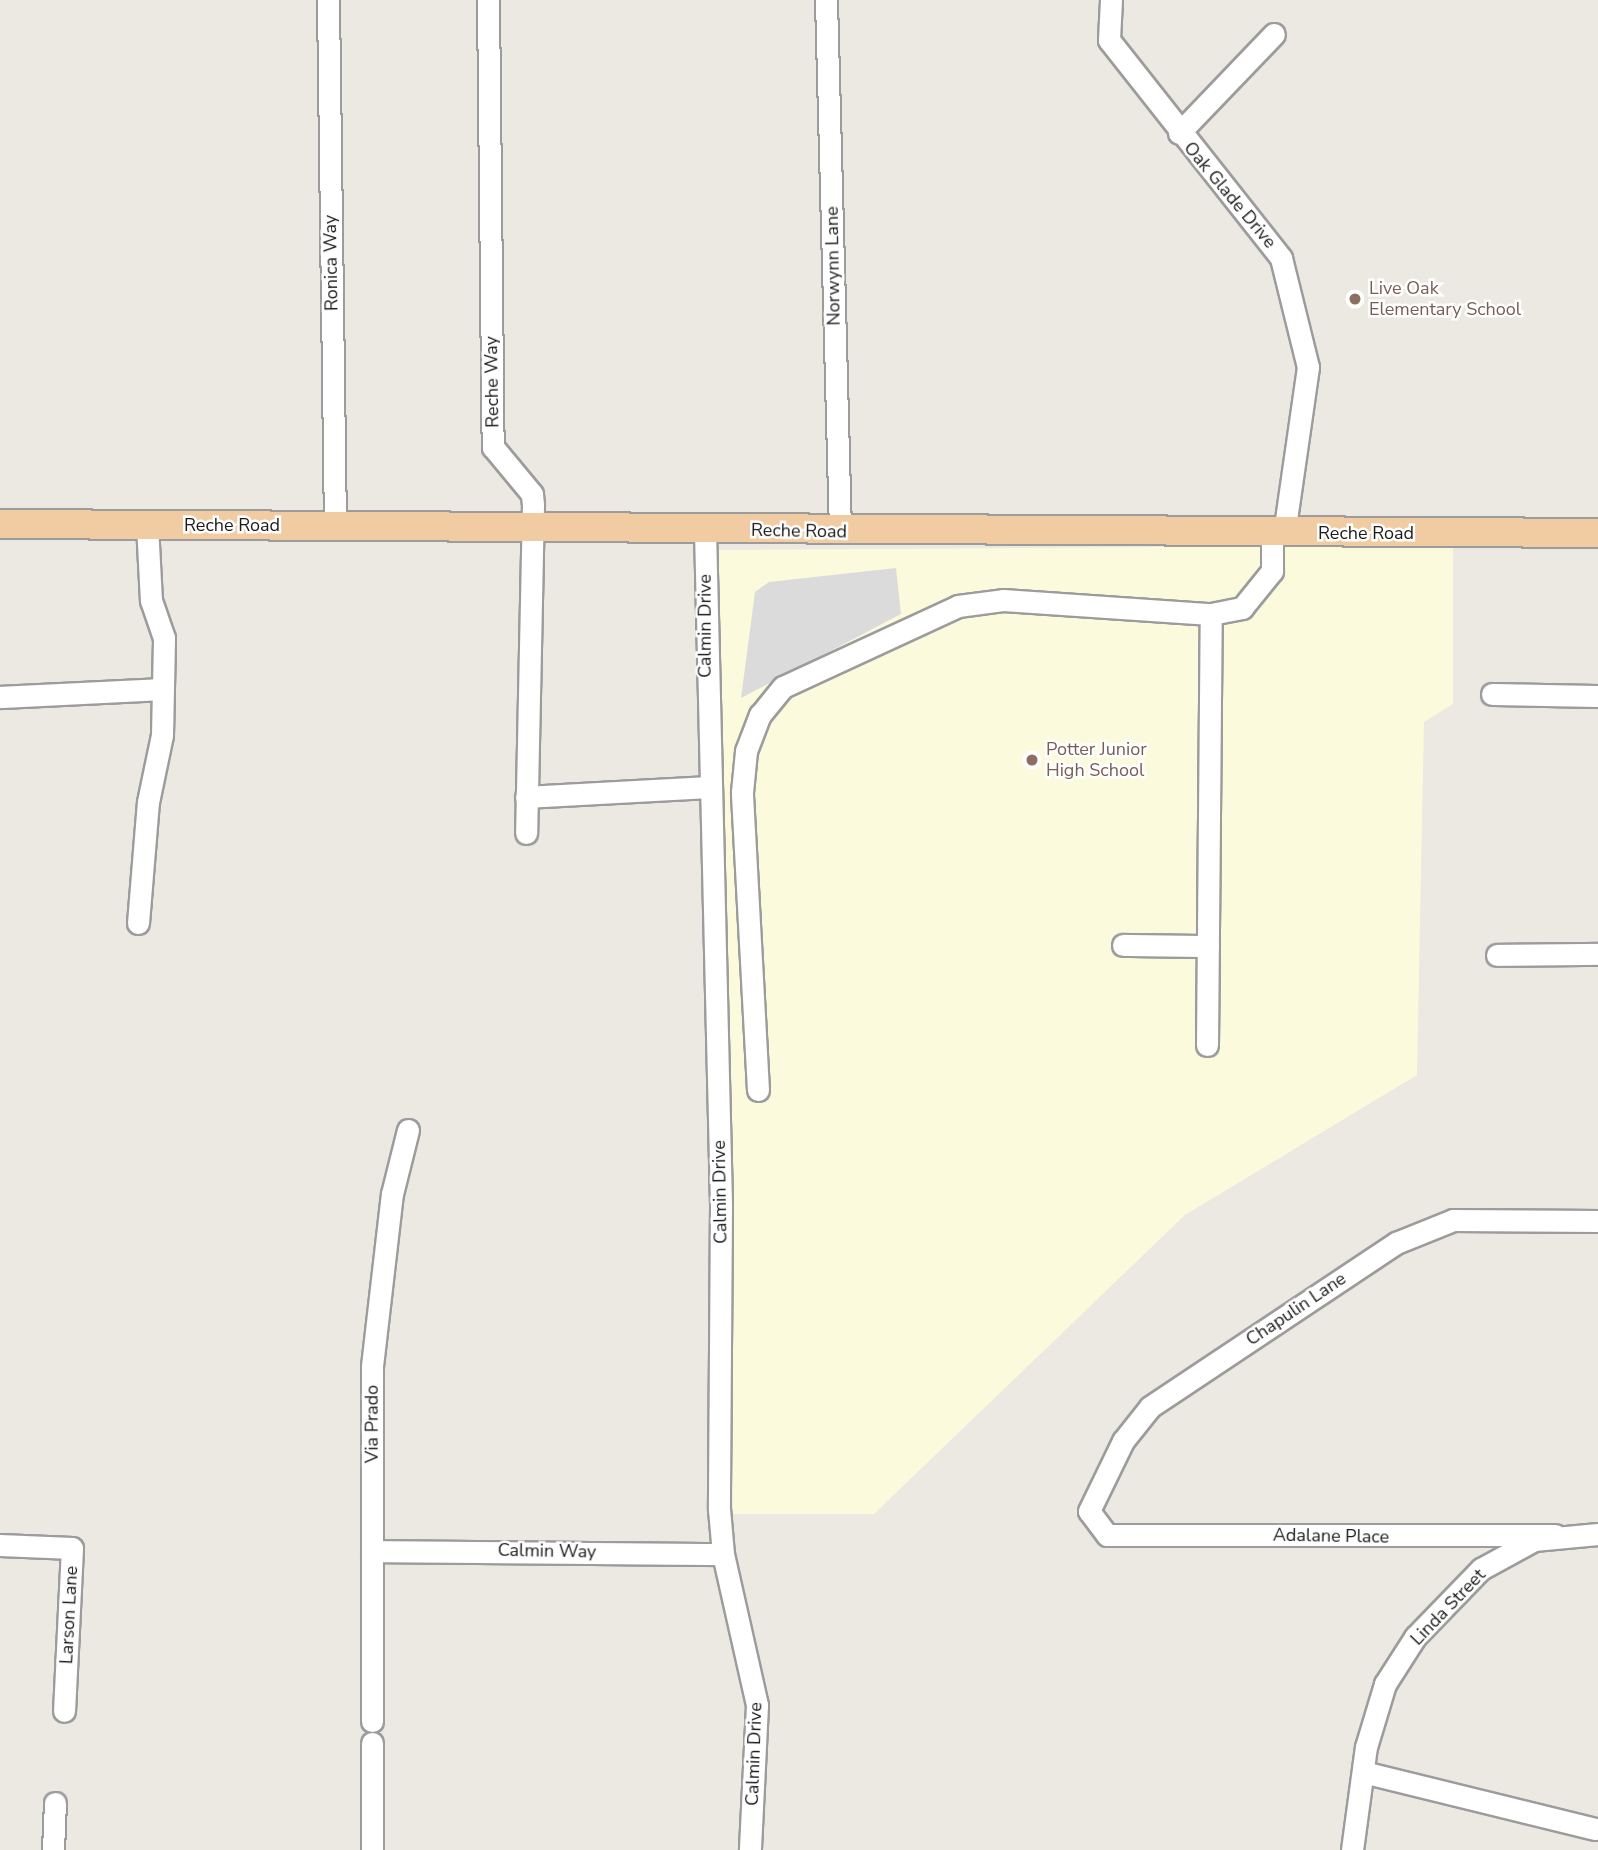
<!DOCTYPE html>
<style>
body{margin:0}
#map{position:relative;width:1598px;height:1850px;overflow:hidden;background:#ece8e2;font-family:"Nunito Sans",sans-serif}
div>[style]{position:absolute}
.education>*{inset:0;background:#fbfadc}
.parking>*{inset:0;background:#dbdbdb}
.roads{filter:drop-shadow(2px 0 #9c9c9c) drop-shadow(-2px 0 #9c9c9c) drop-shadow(0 2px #9c9c9c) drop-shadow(0 -2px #9c9c9c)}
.minor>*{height:21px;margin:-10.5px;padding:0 10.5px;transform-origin:10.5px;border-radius:10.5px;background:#fff}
.major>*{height:28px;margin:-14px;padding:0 14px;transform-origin:14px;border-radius:14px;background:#f1cba2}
.dots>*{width:19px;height:19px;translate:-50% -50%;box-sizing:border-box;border:4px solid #fff;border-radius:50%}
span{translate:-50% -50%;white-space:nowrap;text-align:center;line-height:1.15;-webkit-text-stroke:5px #fff;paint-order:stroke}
.street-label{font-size:18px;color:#1b1b1b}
.education-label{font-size:18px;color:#785e54}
.left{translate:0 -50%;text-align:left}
</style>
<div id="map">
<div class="education">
<i style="clip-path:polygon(1453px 545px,1453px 704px,1424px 722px,1417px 1075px,1185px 1215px,874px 1514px,733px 1514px,716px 725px,718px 550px)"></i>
</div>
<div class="parking">
<i style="clip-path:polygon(896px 568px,901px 614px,741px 698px,755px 592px,769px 582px)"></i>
</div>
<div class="roads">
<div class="minor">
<i style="left:328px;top:0;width:525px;rotate:89.24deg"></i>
<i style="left:488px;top:0;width:447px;rotate:89.4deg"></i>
<i style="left:493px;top:447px;width:61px;rotate:50.3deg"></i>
<i style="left:532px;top:494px;width:11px;rotate:85deg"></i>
<i style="left:533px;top:505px;width:328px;rotate:91.2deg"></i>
<i style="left:826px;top:0;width:532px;rotate:88.49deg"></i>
<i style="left:1111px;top:0;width:40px;rotate:92.9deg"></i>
<i style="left:1109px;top:40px;width:278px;rotate:51.7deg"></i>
<i style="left:1281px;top:258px;width:112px;rotate:76.1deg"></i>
<i style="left:1308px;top:367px;width:168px;rotate:98.2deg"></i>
<i style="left:1179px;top:133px;width:137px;rotate:-46.2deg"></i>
<i style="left:705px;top:530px;width:676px;rotate:88.64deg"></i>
<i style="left:721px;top:1206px;width:303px;rotate:90.4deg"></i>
<i style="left:719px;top:1509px;width:45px;rotate:84.9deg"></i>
<i style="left:723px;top:1554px;width:155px;rotate:77.3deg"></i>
<i style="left:757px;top:1705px;width:145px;rotate:92.8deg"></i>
<i style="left:1492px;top:694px;width:106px;rotate:1.1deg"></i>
<i style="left:0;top:697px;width:163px;rotate:-2.8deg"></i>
<i style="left:526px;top:797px;width:182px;rotate:-3.1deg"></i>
<i style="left:138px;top:923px;width:121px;rotate:-85.3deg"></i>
<i style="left:148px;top:802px;width:68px;rotate:-78.2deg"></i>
<i style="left:162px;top:735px;width:97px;rotate:-88.8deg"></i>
<i style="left:164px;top:638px;width:39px;rotate:-109deg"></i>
<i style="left:151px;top:601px;width:77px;rotate:-93deg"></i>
<i style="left:1123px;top:945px;width:85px;rotate:0.7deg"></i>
<i style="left:1497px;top:955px;width:101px;rotate:-0.6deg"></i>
<i style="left:1207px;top:1045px;width:431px;rotate:-89.5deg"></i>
<i style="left:758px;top:1090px;width:298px;rotate:-93.1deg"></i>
<i style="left:742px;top:792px;width:41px;rotate:-84.4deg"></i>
<i style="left:746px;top:751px;width:39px;rotate:-69deg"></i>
<i style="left:760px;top:715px;width:36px;rotate:-51deg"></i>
<i style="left:783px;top:687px;width:193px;rotate:-24.8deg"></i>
<i style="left:958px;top:606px;width:45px;rotate:-7.6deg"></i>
<i style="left:1003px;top:600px;width:208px;rotate:3.9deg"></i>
<i style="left:1211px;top:614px;width:32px;rotate:-11deg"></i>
<i style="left:1242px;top:608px;width:48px;rotate:-51deg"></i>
<i style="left:1272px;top:571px;width:38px;rotate:-90deg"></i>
<i style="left:1555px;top:1535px;width:448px;rotate:180deg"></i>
<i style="left:1107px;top:1535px;width:30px;rotate:-127deg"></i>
<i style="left:1089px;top:1511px;width:78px;rotate:-64.1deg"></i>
<i style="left:1123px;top:1441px;width:43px;rotate:-51.5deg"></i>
<i style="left:1150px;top:1407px;width:296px;rotate:-33.7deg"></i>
<i style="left:1396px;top:1243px;width:61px;rotate:-22deg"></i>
<i style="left:1453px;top:1220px;width:145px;rotate:0.4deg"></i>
<i style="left:0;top:1545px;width:72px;rotate:2.4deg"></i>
<i style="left:72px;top:1548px;width:163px;rotate:92.8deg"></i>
<i style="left:372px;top:1551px;width:351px;rotate:0.5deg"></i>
<i style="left:372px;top:1721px;width:355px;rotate:-90deg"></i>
<i style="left:372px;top:1366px;width:173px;rotate:-83.4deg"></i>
<i style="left:392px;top:1194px;width:66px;rotate:-76deg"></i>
<i style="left:372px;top:1743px;width:107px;rotate:90deg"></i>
<i style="left:1363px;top:1772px;width:239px;rotate:13.8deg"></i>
<i style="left:53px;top:1850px;width:47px;rotate:-87.6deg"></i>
<i style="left:1352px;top:1850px;width:104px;rotate:-82.3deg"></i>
<i style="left:1366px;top:1747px;width:66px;rotate:-73.2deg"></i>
<i style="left:1385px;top:1684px;width:56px;rotate:-57.4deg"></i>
<i style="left:1415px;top:1637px;width:95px;rotate:-45.9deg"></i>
<i style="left:1481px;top:1569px;width:60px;rotate:-28.7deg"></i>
<i style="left:1534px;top:1540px;width:64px;rotate:-5.4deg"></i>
</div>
<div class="major">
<i style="left:0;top:524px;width:1598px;rotate:0.32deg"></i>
</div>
</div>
<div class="dots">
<i style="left:1355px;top:299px;background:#8d6e63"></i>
<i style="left:1032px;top:760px;background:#8d6e63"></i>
</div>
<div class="street-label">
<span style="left:1230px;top:195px;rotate:50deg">Oak Glade Drive</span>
<span style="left:331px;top:263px;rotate:-91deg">Ronica Way</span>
<span style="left:833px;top:266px;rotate:-91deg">Norwynn Lane</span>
<span style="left:492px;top:382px;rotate:-91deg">Reche Way</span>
<span style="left:232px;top:525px">Reche Road</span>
<span style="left:799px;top:531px;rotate:1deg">Reche Road</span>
<span style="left:1366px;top:533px">Reche Road</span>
<span style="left:705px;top:626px;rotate:-90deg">Calmin Drive</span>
<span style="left:720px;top:1192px;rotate:-91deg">Calmin Drive</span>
<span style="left:1296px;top:1309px;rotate:-34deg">Chapulin Lane</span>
<span style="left:372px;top:1424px;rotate:-90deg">Via Prado</span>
<span style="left:1331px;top:1536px;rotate:1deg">Adalane Place</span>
<span style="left:547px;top:1551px;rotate:1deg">Calmin Way</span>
<span style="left:1448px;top:1607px;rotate:-46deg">Linda Street</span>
<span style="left:69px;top:1615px;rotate:-87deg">Larson Lane</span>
<span style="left:754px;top:1754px;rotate:-88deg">Calmin Drive</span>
</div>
<div class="education-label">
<span class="left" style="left:1369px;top:299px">Live Oak<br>Elementary School</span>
<span class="left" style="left:1046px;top:760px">Potter Junior<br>High School</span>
</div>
</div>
